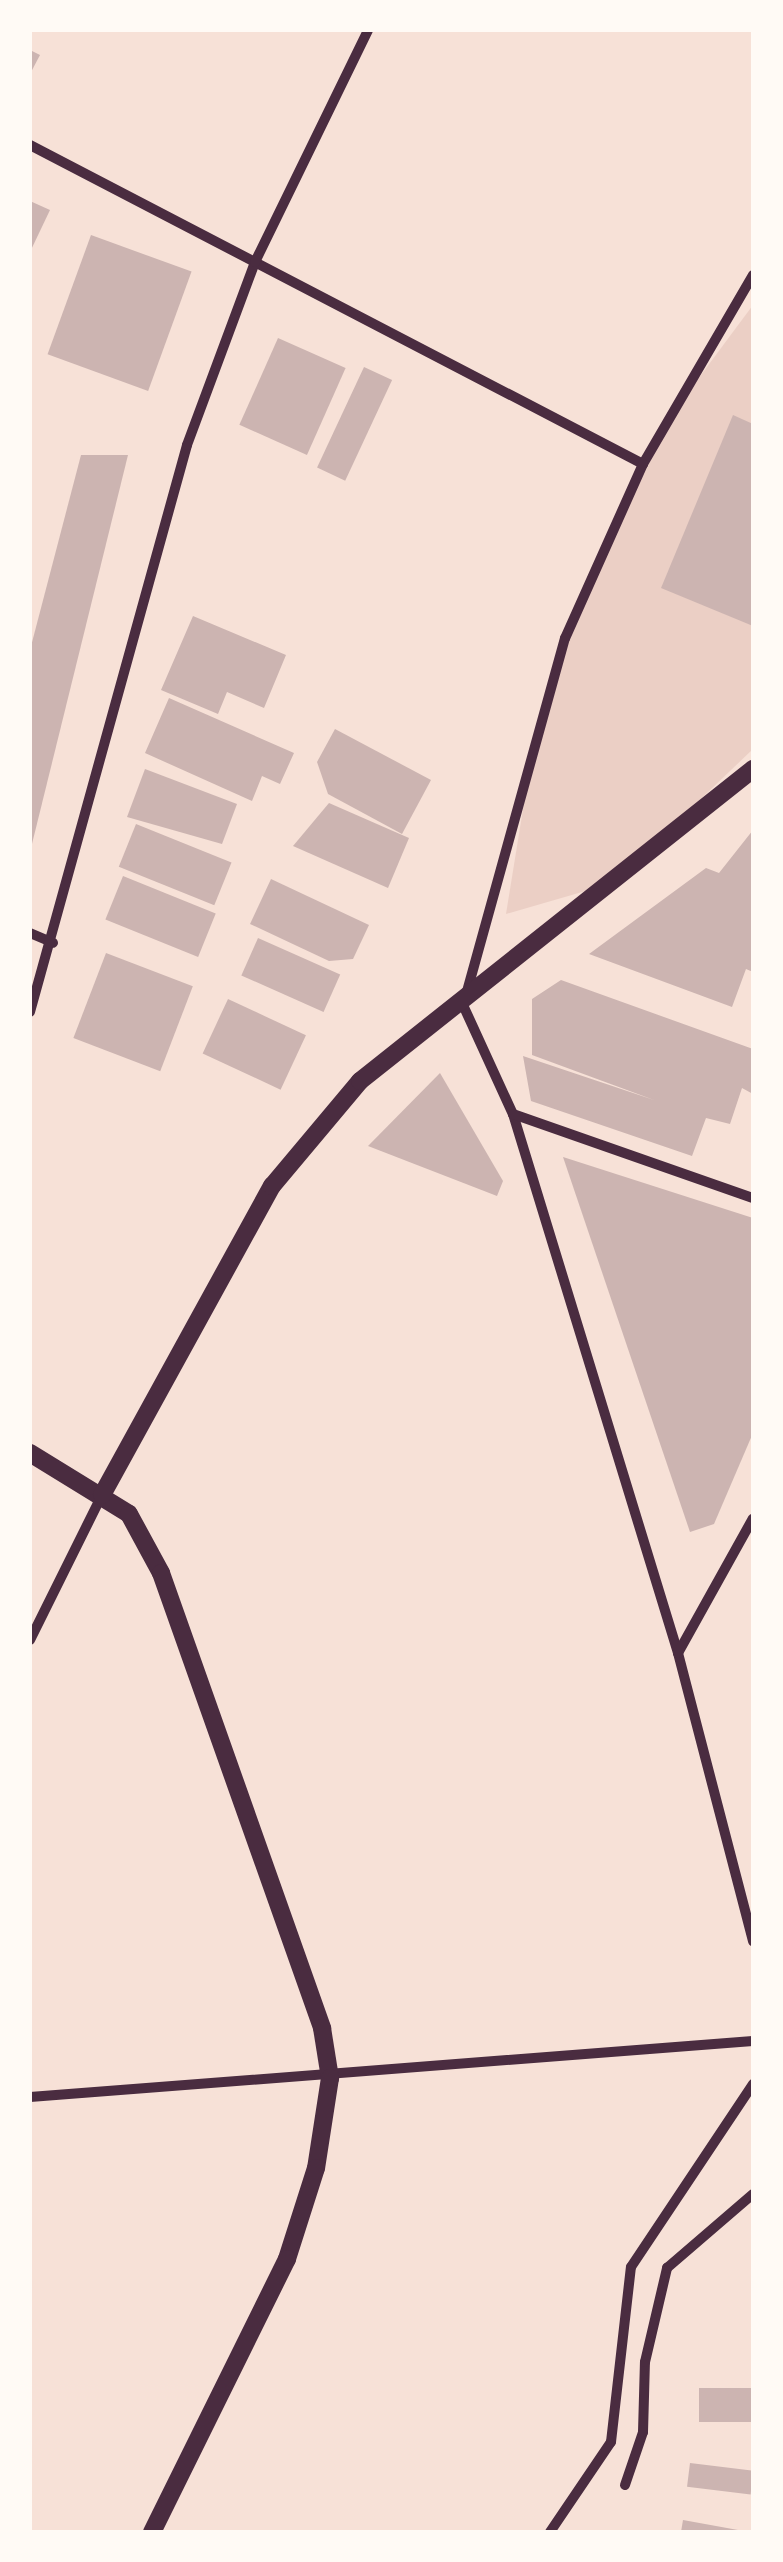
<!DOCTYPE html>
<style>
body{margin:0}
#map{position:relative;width:783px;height:2562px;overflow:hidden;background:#f7e1d7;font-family:"PT Sans Narrow",sans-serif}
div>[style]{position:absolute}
.green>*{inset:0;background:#ebcfc5}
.building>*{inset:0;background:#ccb4b1;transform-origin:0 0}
.minor>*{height:10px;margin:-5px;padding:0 5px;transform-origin:5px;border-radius:5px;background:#4a2c40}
.tertiary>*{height:18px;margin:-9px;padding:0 9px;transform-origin:9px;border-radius:9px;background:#4a2c40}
span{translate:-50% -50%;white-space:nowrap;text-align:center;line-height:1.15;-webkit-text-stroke:8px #fffaf5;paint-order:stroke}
.frame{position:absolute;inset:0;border:32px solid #fffaf5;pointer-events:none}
</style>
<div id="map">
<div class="green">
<i style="clip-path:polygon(753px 305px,753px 749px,613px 883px,506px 914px,536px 729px,596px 568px,672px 414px)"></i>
</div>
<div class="building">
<i style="clip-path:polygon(30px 50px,40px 55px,30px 74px)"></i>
<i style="clip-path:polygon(30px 201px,50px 210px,30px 252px)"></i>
<i style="left:91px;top:235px;width:107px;height:127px;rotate:20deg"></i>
<i style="left:278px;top:338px;width:74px;height:95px;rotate:24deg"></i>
<i style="left:364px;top:367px;width:31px;height:111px;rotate:25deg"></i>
<i style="clip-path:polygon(733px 415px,753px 424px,753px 626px,661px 588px)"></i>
<i style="clip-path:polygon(81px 455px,128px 455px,30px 852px,30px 650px)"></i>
<i style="clip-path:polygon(193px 616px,286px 655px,264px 708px,227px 692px,218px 714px,161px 690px)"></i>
<i style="clip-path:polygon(169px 698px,294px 753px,280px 784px,262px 776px,252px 801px,145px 753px)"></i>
<i style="clip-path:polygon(335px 729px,431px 780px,402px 834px,328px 794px,317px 762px)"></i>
<i style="clip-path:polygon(145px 769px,237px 804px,222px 844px,127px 817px)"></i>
<i style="clip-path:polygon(329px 803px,409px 838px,388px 888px,293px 846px)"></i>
<i style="left:136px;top:824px;width:103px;height:46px;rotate:22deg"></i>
<i style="clip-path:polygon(753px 830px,753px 972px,746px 969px,732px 1007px,589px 954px,706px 868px,719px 873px)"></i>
<i style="left:123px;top:876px;width:100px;height:47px;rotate:22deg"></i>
<i style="clip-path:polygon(271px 879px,369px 925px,353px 959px,329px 961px,250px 924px)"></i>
<i style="left:258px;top:938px;width:90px;height:41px;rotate:24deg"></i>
<i style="left:106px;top:953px;width:93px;height:91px;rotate:21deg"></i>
<i style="clip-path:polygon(561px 980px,753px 1049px,753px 1094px,742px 1088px,730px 1124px,706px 1118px,692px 1156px,531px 1101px,523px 1056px,654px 1100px,532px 1055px,532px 999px)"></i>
<i style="left:228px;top:999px;width:86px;height:60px;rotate:25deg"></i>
<i style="clip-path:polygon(440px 1073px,503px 1181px,497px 1196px,368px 1146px)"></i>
<i style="clip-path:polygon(563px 1157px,753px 1218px,753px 1433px,714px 1524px,690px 1532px)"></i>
<i style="left:753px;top:2388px;width:34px;height:54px;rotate:90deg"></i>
<i style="left:690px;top:2463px;width:64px;height:24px;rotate:7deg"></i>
<i style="clip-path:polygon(683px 2520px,738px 2530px,738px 2532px,681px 2532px)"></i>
</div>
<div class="minor">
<i style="left:30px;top:145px;width:691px;rotate:27.49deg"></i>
<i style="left:753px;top:275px;width:219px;rotate:120.2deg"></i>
<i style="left:643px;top:464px;width:191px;rotate:114.1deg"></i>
<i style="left:565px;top:638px;width:381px;rotate:105.5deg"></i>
<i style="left:463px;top:1005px;width:120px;rotate:65.4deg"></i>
<i style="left:513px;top:1114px;width:564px;rotate:72.98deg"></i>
<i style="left:678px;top:1653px;width:298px;rotate:75.4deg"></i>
<i style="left:30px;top:933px;width:25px;rotate:23deg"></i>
<i style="left:30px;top:1012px;width:588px;rotate:-74.52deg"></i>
<i style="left:187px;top:445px;width:195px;rotate:-69.6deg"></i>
<i style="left:255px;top:262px;width:258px;rotate:-64deg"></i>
<i style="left:513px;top:1114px;width:254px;rotate:19.3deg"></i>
<i style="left:30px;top:1640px;width:162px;rotate:-63.6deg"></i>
<i style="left:678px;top:1653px;width:154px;rotate:-60.9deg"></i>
<i style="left:30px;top:2097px;width:725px;rotate:-4.43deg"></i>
<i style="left:625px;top:2485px;width:56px;rotate:-71.2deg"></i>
<i style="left:643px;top:2432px;width:70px;rotate:-88.4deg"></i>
<i style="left:645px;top:2362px;width:97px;rotate:-76.8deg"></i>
<i style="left:667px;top:2268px;width:113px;rotate:-40.7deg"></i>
<i style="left:550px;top:2532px;width:109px;rotate:-55.9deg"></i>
<i style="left:611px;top:2442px;width:176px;rotate:-83.5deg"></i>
<i style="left:631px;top:2267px;width:220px;rotate:-56.3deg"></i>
</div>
<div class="tertiary">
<i style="left:30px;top:1453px;width:116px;rotate:31.6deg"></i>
<i style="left:129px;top:1514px;width:67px;rotate:61.5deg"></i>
<i style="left:161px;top:1573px;width:483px;rotate:70.5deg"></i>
<i style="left:322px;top:2028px;width:51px;rotate:80.9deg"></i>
<i style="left:330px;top:2078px;width:91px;rotate:98.8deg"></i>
<i style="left:316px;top:2168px;width:96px;rotate:107.7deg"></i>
<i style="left:287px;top:2259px;width:305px;rotate:116.3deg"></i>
<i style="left:102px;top:1495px;width:353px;rotate:-61.2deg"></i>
<i style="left:272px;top:1186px;width:137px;rotate:-50deg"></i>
<i style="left:360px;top:1081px;width:502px;rotate:-38.45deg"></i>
</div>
<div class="frame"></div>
</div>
